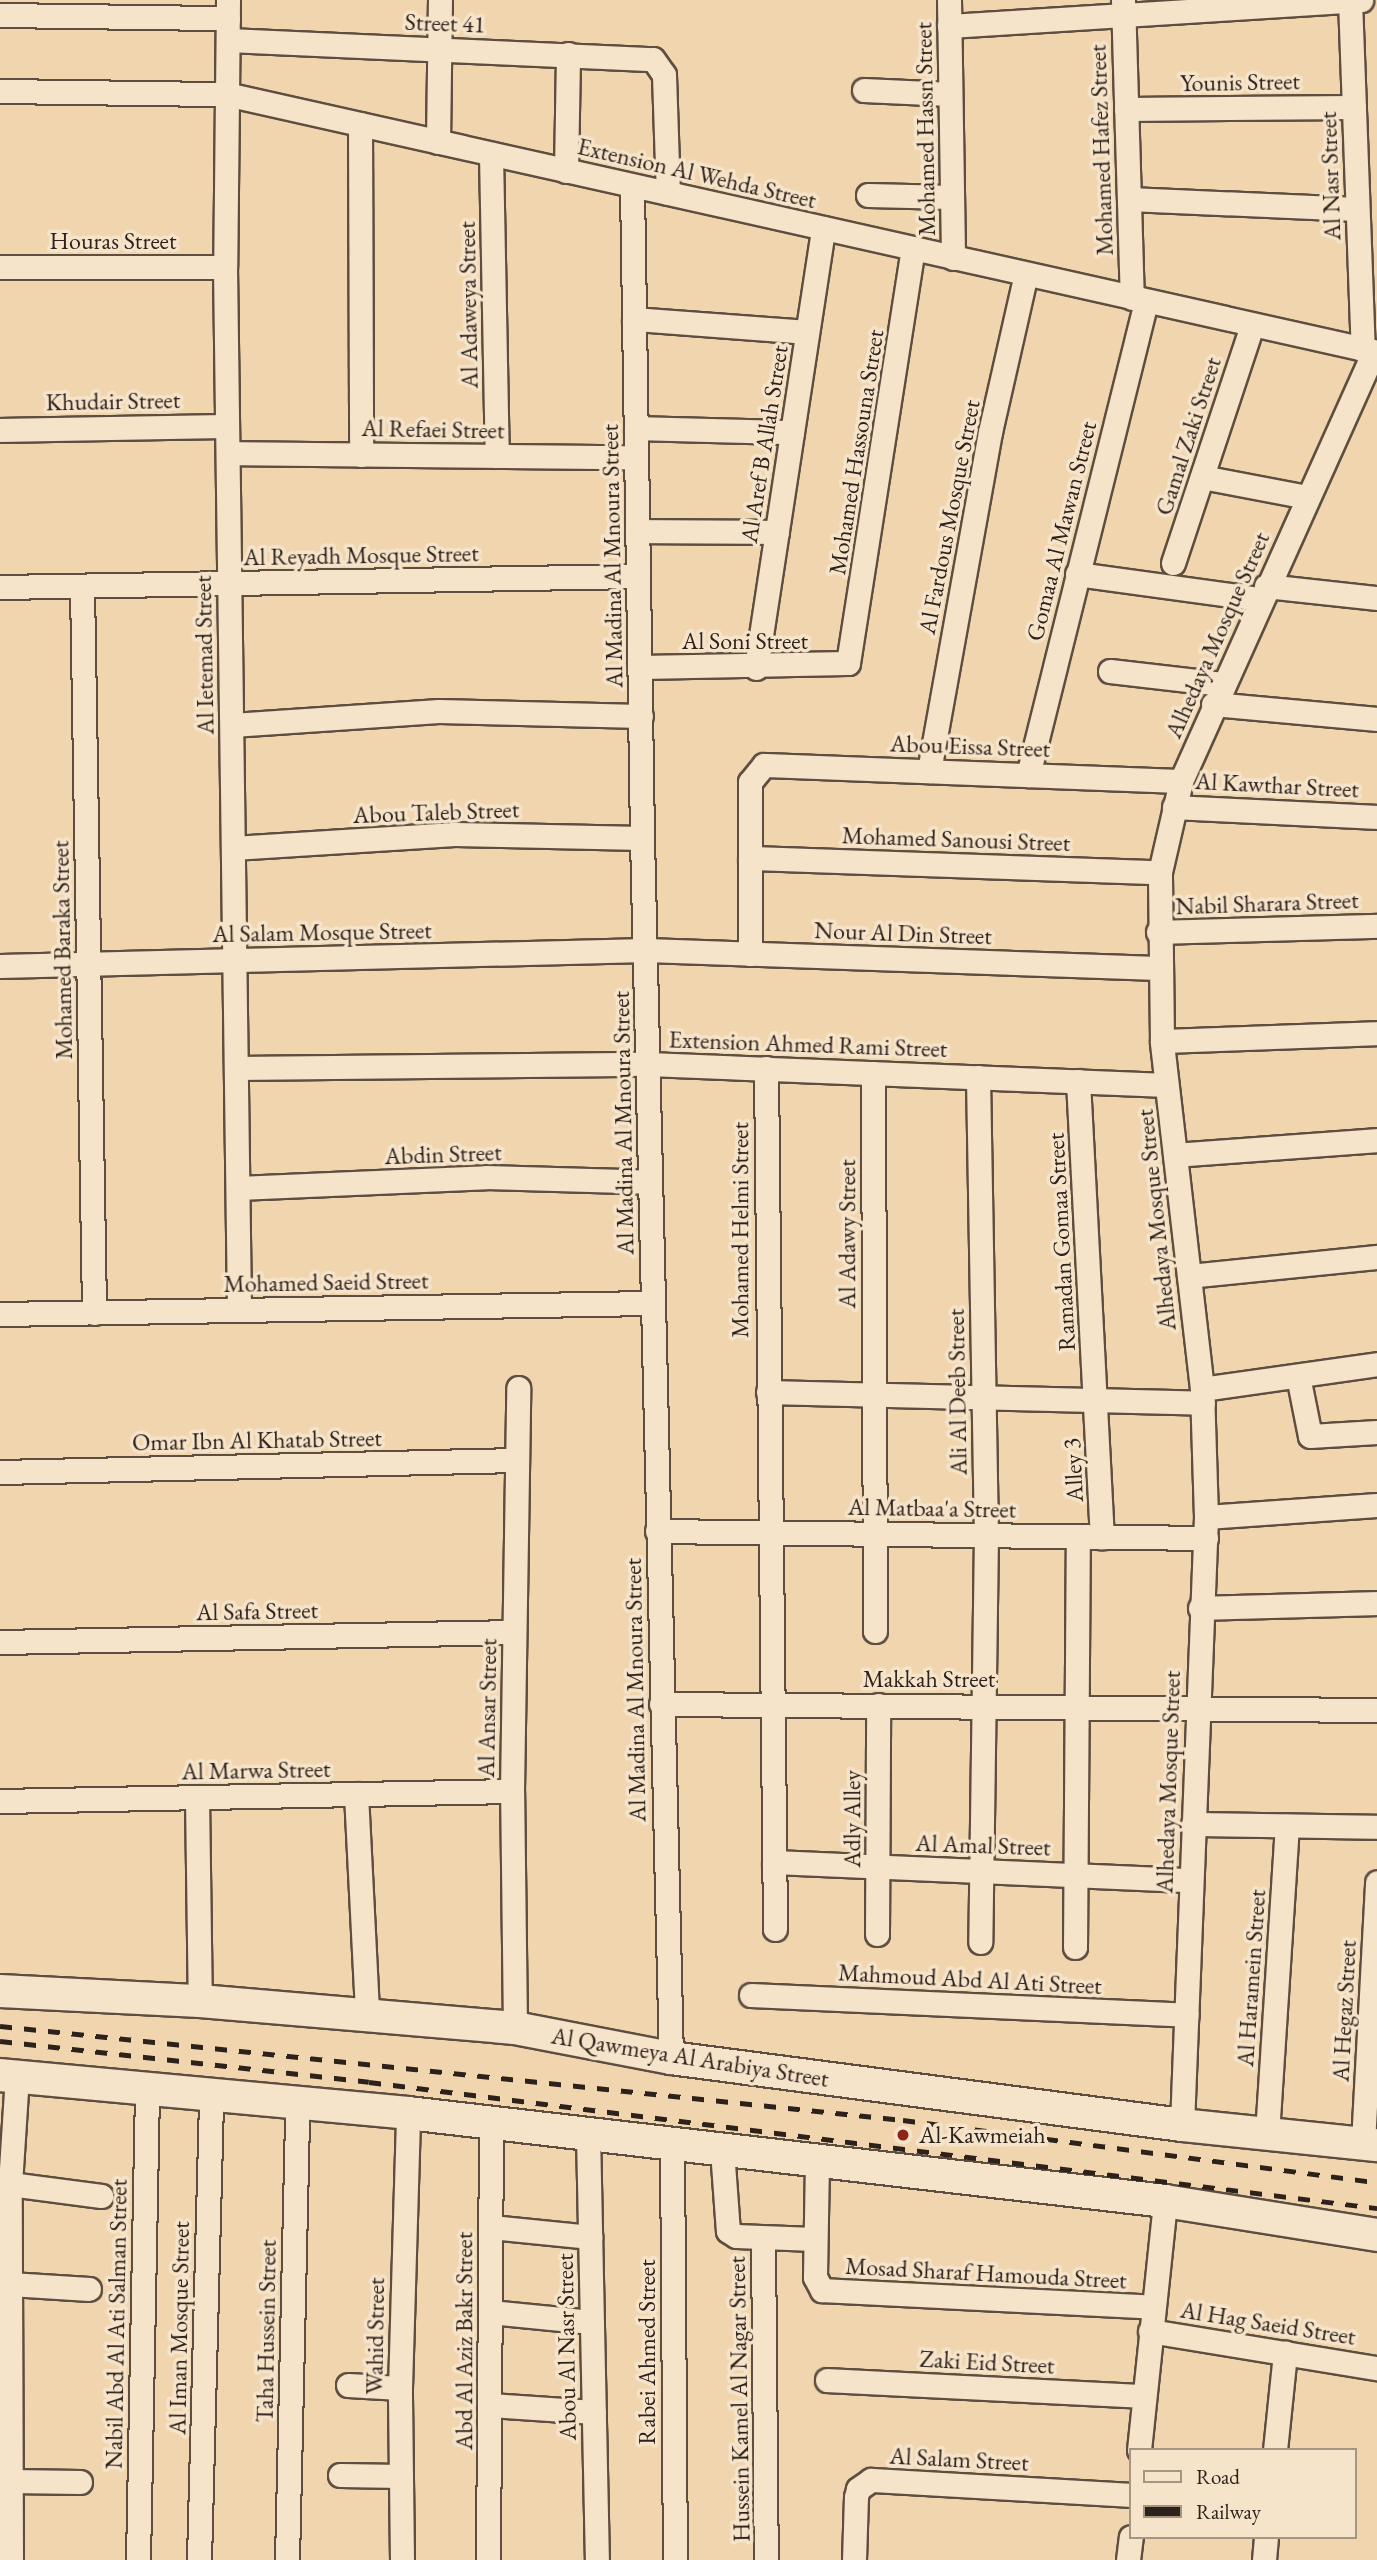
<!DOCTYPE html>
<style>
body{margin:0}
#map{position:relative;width:1377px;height:2560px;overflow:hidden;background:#f0d5ae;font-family:"EB Garamond",serif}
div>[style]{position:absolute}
.roads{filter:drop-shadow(2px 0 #5e4e40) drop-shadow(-2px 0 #5e4e40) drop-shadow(0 2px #5e4e40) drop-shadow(0 -2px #5e4e40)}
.street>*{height:23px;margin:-11.5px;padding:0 11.5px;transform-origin:11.5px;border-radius:11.5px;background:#f5e4ca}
.secondary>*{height:32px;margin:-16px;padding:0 16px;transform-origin:16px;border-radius:16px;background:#f5e4ca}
.rail>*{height:5px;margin-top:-2.5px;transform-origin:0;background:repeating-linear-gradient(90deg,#2d211b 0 12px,transparent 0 24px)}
.dots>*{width:19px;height:19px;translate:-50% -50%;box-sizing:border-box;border:4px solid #f5e4ca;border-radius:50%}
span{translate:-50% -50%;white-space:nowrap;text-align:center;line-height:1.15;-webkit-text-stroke:7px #f5e4ca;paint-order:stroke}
.street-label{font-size:24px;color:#2d211b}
.poi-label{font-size:24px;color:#2d211b}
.left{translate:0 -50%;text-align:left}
.legend{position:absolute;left:1129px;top:2448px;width:228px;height:91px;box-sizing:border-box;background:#f5e4ca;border:2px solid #a59684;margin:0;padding:9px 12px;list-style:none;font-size:21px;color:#2d211b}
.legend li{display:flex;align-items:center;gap:14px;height:35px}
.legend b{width:35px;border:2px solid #a59684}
</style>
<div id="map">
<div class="roads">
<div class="street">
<i style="left:228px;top:0;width:267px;rotate:90.6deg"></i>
<i style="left:225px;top:267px;width:1043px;rotate:89.23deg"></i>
<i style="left:949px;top:0;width:258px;rotate:89.1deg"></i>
<i style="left:1123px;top:0;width:298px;rotate:88.3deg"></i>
<i style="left:1350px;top:0;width:350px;rotate:87.9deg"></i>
<i style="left:0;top:15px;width:228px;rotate:0.8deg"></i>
<i style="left:949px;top:26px;width:413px;rotate:-3.6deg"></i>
<i style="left:228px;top:40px;width:425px;rotate:2.6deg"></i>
<i style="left:653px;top:59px;width:19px;rotate:55deg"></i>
<i style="left:664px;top:75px;width:118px;rotate:88.1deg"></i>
<i style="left:864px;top:90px;width:86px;rotate:2.7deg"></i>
<i style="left:0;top:91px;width:226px;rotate:0.8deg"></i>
<i style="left:226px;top:94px;width:1180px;rotate:12.63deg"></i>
<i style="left:1126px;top:109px;width:228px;rotate:-0.5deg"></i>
<i style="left:360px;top:124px;width:331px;rotate:89.8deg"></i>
<i style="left:438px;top:142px;width:142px;rotate:-89.2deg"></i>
<i style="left:491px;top:154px;width:302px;rotate:88.9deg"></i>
<i style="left:566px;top:171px;width:117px;rotate:-89deg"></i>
<i style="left:632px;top:186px;width:652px;rotate:89.12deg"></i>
<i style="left:642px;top:838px;width:1220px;rotate:88.64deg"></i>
<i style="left:868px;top:195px;width:84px;rotate:1.4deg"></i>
<i style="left:1129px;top:199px;width:228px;rotate:2.5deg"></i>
<i style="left:0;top:267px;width:225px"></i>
<i style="left:634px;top:319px;width:173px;rotate:4.3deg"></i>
<i style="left:636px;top:428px;width:156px;rotate:1.5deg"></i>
<i style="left:0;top:430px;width:227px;rotate:-1deg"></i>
<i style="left:229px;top:453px;width:407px;rotate:0.6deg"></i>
<i style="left:1202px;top:477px;width:107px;rotate:10.8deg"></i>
<i style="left:637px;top:531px;width:140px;rotate:0.4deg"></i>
<i style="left:1173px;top:563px;width:251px;rotate:-71.6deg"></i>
<i style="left:1077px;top:574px;width:185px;rotate:7.8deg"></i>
<i style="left:82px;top:586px;width:727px;rotate:89.05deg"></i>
<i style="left:1266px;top:586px;width:112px;rotate:6.2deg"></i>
<i style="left:0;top:587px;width:638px;rotate:-0.99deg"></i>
<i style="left:640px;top:667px;width:208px;rotate:-1.1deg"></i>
<i style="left:848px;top:663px;width:419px;rotate:-81.1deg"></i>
<i style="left:756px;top:668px;width:445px;rotate:-81.3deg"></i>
<i style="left:1110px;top:671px;width:113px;rotate:6.6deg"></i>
<i style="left:1213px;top:704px;width:165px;rotate:5.2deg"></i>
<i style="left:232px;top:725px;width:207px;rotate:-3.9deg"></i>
<i style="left:439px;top:711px;width:202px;rotate:1.4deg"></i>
<i style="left:929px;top:771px;width:344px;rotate:-79.8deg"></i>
<i style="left:990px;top:432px;width:162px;rotate:-77.2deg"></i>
<i style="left:1028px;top:775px;width:488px;rotate:-76deg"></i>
<i style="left:1174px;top:807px;width:203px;rotate:2.8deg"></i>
<i style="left:233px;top:848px;width:222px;rotate:-3.6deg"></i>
<i style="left:455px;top:834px;width:187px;rotate:1.2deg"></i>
<i style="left:750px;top:858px;width:410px;rotate:2deg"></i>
<i style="left:1158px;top:932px;width:219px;rotate:-1.6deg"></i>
<i style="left:750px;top:954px;width:172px;rotate:-90deg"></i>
<i style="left:750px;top:782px;width:22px;rotate:-51deg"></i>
<i style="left:764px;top:765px;width:417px;rotate:2.2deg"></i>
<i style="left:0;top:966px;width:646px;rotate:-1.42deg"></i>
<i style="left:646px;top:950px;width:512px;rotate:2.01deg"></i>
<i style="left:1162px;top:1041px;width:215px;rotate:-2.1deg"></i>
<i style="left:236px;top:1068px;width:412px;rotate:-0.6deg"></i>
<i style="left:648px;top:1064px;width:519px;rotate:2.32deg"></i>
<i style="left:766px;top:1068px;width:861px;rotate:89.4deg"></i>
<i style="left:873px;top:1073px;width:558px;rotate:89.79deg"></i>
<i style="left:978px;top:1077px;width:458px;rotate:89deg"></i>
<i style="left:986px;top:1535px;width:407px;rotate:90.8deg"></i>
<i style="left:1078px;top:1081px;width:457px;rotate:87deg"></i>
<i style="left:1175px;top:1155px;width:203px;rotate:-4.2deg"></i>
<i style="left:238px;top:1188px;width:248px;rotate:-2.5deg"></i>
<i style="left:486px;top:1177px;width:164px;rotate:1.7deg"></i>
<i style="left:1189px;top:1276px;width:189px;rotate:-5.8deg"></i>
<i style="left:0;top:1314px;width:653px;rotate:-0.97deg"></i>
<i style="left:1298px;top:1376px;width:61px;rotate:78.7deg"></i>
<i style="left:1310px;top:1436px;width:67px;rotate:-3.4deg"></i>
<i style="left:1202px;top:1389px;width:177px;rotate:-8.1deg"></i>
<i style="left:768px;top:1392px;width:435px;rotate:1.4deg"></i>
<i style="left:0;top:1472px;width:516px;rotate:-1.33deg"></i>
<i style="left:1206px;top:1517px;width:171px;rotate:-4deg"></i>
<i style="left:657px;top:1531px;width:549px;rotate:0.73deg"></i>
<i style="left:1200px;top:1608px;width:177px;rotate:-1.6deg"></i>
<i style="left:0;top:1642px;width:514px;rotate:-1.11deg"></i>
<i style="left:661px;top:1704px;width:716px;rotate:0.48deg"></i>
<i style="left:356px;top:1794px;width:220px;rotate:87.1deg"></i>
<i style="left:197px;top:1797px;width:204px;rotate:89.2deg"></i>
<i style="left:0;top:1801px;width:512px;rotate:-1.12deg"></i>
<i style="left:1193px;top:1824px;width:184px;rotate:0.9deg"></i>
<i style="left:774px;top:1862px;width:417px;rotate:2.5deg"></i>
<i style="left:877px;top:1934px;width:229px;rotate:-89.7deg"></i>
<i style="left:1075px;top:1947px;width:411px;rotate:-89.6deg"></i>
<i style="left:751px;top:1995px;width:436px;rotate:2.6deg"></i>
<i style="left:515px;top:2028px;width:237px;rotate:-90.7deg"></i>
<i style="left:512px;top:1791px;width:403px;rotate:-89.1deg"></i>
<i style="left:1182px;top:2125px;width:608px;rotate:-87.74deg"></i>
<i style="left:1206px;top:1517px;width:128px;rotate:-91.8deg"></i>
<i style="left:1202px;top:1389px;width:350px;rotate:-96.6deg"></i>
<i style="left:1162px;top:1041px;width:169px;rotate:-90.7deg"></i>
<i style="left:1160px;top:872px;width:93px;rotate:-77deg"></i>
<i style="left:1181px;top:781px;width:470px;rotate:-65.8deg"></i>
<i style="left:588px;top:2134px;width:426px;rotate:88.8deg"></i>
<i style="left:1267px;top:2134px;width:309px;rotate:-86.3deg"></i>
<i style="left:672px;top:2143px;width:417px;rotate:89.6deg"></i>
<i style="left:1363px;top:2143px;width:261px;rotate:-86.9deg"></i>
<i style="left:722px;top:2150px;width:81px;rotate:85.8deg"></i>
<i style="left:728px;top:2231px;width:9px;rotate:32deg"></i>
<i style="left:736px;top:2236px;width:78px;rotate:2.2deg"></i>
<i style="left:817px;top:2161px;width:116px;rotate:91deg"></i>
<i style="left:815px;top:2277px;width:15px;rotate:62deg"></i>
<i style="left:822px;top:2290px;width:331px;rotate:2.9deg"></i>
<i style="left:10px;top:2184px;width:92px;rotate:7.5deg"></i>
<i style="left:491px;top:2227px;width:100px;rotate:5.7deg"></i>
<i style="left:763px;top:2238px;width:322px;rotate:89.5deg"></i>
<i style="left:10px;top:2284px;width:79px;rotate:3.6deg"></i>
<i style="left:490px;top:2312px;width:102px;rotate:5.6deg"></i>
<i style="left:1150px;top:2331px;width:230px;rotate:9.3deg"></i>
<i style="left:827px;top:2380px;width:317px;rotate:2.9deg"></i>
<i style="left:348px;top:2385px;width:52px;rotate:3.3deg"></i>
<i style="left:490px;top:2405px;width:104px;rotate:3.9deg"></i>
<i style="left:1139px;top:2450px;width:250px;rotate:-84deg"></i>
<i style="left:1275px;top:2450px;width:98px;rotate:-84.1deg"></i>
<i style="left:340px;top:2475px;width:61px;rotate:0.9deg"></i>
<i style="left:10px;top:2481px;width:70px;rotate:0.8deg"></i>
<i style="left:11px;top:2560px;width:376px;rotate:-90.2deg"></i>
<i style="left:10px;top:2184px;width:107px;rotate:-86.3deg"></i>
<i style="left:138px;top:2560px;width:471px;rotate:-88.9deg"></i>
<i style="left:199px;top:2560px;width:463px;rotate:-88.5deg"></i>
<i style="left:287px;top:2560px;width:457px;rotate:-88.7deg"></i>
<i style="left:402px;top:2560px;width:172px;rotate:-90.7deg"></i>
<i style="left:400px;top:2388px;width:275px;rotate:-88.3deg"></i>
<i style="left:488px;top:2560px;width:438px;rotate:-89.6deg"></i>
<i style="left:854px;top:2560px;width:63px;rotate:-88.2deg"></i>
<i style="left:856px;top:2497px;width:8px;rotate:-76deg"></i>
<i style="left:858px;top:2489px;width:16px;rotate:-35deg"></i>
<i style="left:871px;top:2480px;width:259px;rotate:3.3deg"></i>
<i style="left:1128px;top:2560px;width:23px;rotate:-83deg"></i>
<i style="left:1264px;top:2560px;width:23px;rotate:-85deg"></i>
</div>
<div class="secondary">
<i style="left:0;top:1991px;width:200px;rotate:2.9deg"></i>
<i style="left:200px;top:2001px;width:316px;rotate:4.9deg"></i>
<i style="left:515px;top:2028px;width:159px;rotate:10.9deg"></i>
<i style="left:671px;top:2058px;width:515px;rotate:7.47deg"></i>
<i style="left:1182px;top:2125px;width:196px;rotate:5.9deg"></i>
<i style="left:0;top:2075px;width:410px;rotate:5.3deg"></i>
<i style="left:408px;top:2113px;width:762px;rotate:6.63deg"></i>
<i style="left:1165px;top:2201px;width:215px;rotate:9.1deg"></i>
</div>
</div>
<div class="rail">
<i style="left:0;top:2026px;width:908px;rotate:5.94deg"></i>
<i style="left:903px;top:2120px;width:478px;rotate:7.5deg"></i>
<i style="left:0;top:2041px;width:371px;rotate:6.3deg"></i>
<i style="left:369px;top:2082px;width:1016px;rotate:7.13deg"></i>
</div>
<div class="dots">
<i style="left:903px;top:2135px;background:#8f2418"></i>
</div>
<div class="street-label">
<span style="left:445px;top:23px;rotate:2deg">Street 41</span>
<span style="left:1240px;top:82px;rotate:-1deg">Younis Street</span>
<span style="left:925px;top:129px;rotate:-91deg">Mohamed Hassn Street</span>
<span style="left:1101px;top:150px;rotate:-92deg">Mohamed Hafez Street</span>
<span style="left:697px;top:173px;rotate:13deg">Extension Al Wehda Street</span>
<span style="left:1330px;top:176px;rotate:-92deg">Al Nasr Street</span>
<span style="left:113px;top:241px">Houras Street</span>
<span style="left:468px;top:305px;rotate:-91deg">Al Adaweya Street</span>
<span style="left:113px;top:401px;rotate:-1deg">Khudair Street</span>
<span style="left:433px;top:429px;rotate:1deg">Al Refaei Street</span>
<span style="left:1188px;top:436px;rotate:-72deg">Gamal Zaki Street</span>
<span style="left:764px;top:444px;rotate:-81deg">Al Aref B Allah Street</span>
<span style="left:856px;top:452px;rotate:-81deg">Mohamed Hassouna Street</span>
<span style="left:949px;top:517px;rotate:-79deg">Al Fardous Mosque Street</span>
<span style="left:1061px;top:531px;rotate:-76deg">Gomaa Al Mawan Street</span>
<span style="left:361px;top:555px;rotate:-1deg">Al Reyadh Mosque Street</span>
<span style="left:612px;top:556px;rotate:-91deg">Al Madina Al Mnoura Street</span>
<span style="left:1217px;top:635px;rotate:-66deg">Alhedaya Mosque Street</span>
<span style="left:745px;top:641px">Al Soni Street</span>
<span style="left:204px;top:655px;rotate:-91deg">Al Ietemad Street</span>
<span style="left:970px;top:746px;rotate:2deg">Abou Eissa Street</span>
<span style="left:1277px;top:785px;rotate:3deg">Al Kawthar Street</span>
<span style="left:436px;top:812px;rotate:-2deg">Abou Taleb Street</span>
<span style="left:956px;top:839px;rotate:2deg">Mohamed Sanousi Street</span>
<span style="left:1267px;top:903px;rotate:-2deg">Nabil Sharara Street</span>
<span style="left:322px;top:932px;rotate:-1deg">Al Salam Mosque Street</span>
<span style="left:903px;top:933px;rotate:2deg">Nour Al Din Street</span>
<span style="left:62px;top:950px;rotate:-91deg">Mohamed Baraka Street</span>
<span style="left:808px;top:1044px;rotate:2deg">Extension Ahmed Rami Street</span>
<span style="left:623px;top:1123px;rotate:-91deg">Al Madina Al Mnoura Street</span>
<span style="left:443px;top:1154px;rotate:-2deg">Abdin Street</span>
<span style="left:1156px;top:1220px;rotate:-96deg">Alhedaya Mosque Street</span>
<span style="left:740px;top:1230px;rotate:-90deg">Mohamed Helmi Street</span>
<span style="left:847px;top:1234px;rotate:-90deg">Al Adawy Street</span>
<span style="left:1061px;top:1242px;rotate:-93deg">Ramadan Gomaa Street</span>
<span style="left:326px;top:1282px;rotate:-1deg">Mohamed Saeid Street</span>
<span style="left:957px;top:1392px;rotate:-91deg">Ali Al Deeb Street</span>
<span style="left:257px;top:1440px;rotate:-1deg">Omar Ibn Al Khatab Street</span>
<span style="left:1073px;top:1470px;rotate:-93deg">Alley 3</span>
<span style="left:932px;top:1508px;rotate:1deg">Al Matbaa'a Street</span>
<span style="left:257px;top:1611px;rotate:-1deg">Al Safa Street</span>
<span style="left:929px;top:1679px">Makkah Street</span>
<span style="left:635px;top:1690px;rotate:-91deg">Al Madina Al Mnoura Street</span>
<span style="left:487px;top:1708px;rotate:-89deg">Al Ansar Street</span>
<span style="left:256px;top:1770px;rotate:-1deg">Al Marwa Street</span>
<span style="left:1168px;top:1782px;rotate:-88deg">Alhedaya Mosque Street</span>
<span style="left:852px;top:1819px;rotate:-90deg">Adly Alley</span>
<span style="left:983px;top:1845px;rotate:2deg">Al Amal Street</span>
<span style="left:1251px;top:1978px;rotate:-86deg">Al Haramein Street</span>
<span style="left:970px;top:1979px;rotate:3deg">Mahmoud Abd Al Ati Street</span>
<span style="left:1344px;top:2011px;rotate:-87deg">Al Hegaz Street</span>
<span style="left:690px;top:2057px;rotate:9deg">Al Qawmeya Al Arabiya Street</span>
<span style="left:986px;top:2273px;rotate:3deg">Mosad Sharaf Hamouda Street</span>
<span style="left:1268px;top:2323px;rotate:9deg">Al Hag Saeid Street</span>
<span style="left:116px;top:2324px;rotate:-89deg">Nabil Abd Al Ati Salman Street</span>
<span style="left:179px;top:2328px;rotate:-89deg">Al Iman Mosque Street</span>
<span style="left:266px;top:2331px;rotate:-89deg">Taha Hussein Street</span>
<span style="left:375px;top:2336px;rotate:-89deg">Wahid Street</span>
<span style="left:464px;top:2341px;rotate:-90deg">Abd Al Aziz Bakr Street</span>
<span style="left:566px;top:2347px;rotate:-91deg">Abou Al Nasr Street</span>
<span style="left:647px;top:2352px;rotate:-90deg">Rabei Ahmed Street</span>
<span style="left:987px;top:2362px;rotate:3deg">Zaki Eid Street</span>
<span style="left:739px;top:2399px;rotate:-91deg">Hussein Kamel Al Nagar Street</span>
<span style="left:959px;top:2459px;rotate:3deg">Al Salam Street</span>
</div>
<div class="poi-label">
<span class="left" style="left:919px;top:2135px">Al-Kawmeiah</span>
</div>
<ul class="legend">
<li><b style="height:9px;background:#f5e4ca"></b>Road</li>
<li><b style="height:9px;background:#2d211b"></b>Railway</li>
</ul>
</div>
